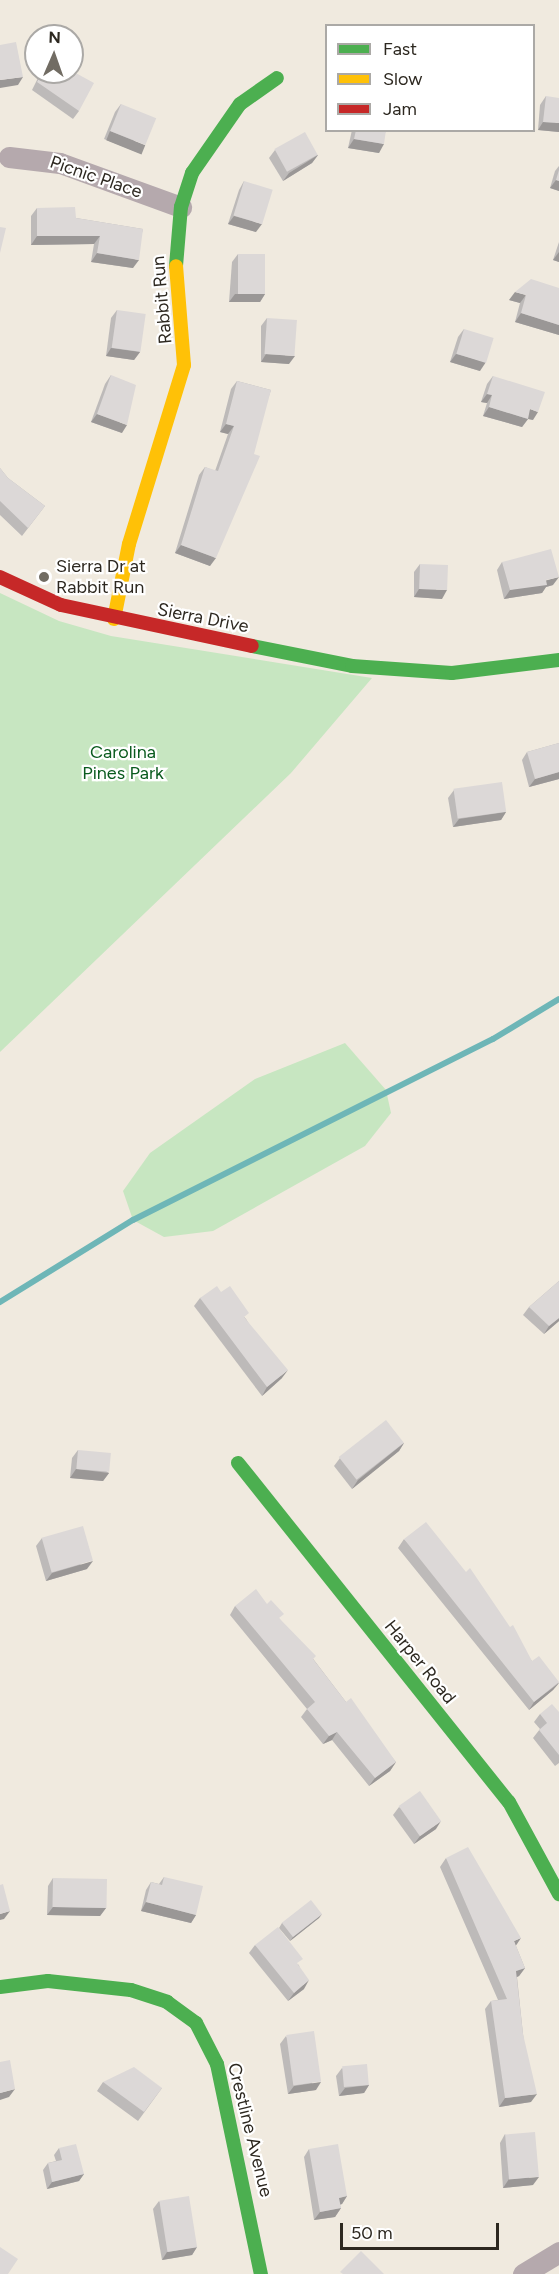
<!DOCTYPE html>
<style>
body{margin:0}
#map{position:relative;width:559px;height:2274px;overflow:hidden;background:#f0eadf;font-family:Figtree,sans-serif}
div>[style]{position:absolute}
.green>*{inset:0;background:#c7e6c1}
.stream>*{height:6px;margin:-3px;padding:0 3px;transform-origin:3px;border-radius:3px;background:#6eb6b7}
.street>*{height:21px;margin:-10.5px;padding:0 10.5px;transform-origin:10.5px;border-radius:10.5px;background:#b5a9ad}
.fast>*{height:14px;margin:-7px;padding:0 7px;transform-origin:7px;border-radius:7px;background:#4caf50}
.slow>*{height:14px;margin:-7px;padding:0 7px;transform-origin:7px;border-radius:7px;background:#ffc107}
.jam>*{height:14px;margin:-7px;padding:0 7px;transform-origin:7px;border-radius:7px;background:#c62828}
.wall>*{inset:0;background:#bdbab9}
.shaded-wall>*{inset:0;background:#9a9796;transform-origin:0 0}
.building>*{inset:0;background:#dcd8d7;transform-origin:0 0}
.dots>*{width:16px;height:16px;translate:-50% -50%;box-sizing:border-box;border:3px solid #fff;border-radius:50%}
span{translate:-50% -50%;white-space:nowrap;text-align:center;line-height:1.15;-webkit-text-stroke:4.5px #fff;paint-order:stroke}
.street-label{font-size:18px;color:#2d2820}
.poi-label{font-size:18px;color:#2d2820}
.left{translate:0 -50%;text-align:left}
.park-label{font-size:18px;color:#0a5b1e}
.legend{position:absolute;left:325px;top:24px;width:210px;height:108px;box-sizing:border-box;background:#fff;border:2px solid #aba9a6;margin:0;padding:8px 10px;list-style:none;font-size:18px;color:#2d2820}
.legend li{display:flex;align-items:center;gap:12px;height:30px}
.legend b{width:30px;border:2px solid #aba9a6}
.north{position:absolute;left:24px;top:24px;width:60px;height:60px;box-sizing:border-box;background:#fff;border:2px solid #aba9a6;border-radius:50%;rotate:2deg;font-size:16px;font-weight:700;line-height:24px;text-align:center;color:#2d2820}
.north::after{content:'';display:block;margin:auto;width:21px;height:27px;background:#716c63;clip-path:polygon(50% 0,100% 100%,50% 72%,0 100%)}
.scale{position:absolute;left:340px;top:2223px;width:159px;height:27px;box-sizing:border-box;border:3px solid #2d2820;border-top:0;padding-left:8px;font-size:18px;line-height:21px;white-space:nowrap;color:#2d2820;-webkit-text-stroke:4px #fff;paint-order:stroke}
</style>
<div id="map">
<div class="green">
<i style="clip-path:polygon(0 593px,59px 621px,111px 636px,372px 678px,291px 773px,0 1052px)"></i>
<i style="clip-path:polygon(345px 1043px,386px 1090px,391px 1113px,365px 1146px,213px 1231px,164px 1237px,133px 1220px,123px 1191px,150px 1153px,255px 1079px)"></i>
</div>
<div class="stream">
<i style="left:0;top:1302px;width:156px;rotate:-31.7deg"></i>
<i style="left:133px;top:1220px;width:403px;rotate:-26.7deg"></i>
<i style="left:493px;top:1039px;width:77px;rotate:-31.2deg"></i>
</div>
<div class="street">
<i style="left:9px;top:157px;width:51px;rotate:6.7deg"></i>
<i style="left:60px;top:163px;width:129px;rotate:20deg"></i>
<i style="left:523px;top:2274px;width:42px;rotate:-31.4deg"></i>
</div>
<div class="fast">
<i style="left:176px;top:266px;width:59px;rotate:-85.2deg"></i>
<i style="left:181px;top:207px;width:36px;rotate:-72deg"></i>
<i style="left:192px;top:173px;width:84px;rotate:-55.2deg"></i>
<i style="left:240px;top:104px;width:45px;rotate:-35.1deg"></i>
<i style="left:252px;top:646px;width:102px;rotate:11.3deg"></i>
<i style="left:352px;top:666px;width:100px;rotate:4deg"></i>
<i style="left:452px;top:673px;width:108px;rotate:-6.9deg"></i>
<i style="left:238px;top:1463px;width:434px;rotate:51.4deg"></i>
<i style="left:509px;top:1802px;width:105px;rotate:61.5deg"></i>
<i style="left:0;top:1987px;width:48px;rotate:-7.1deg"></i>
<i style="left:48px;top:1981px;width:83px;rotate:6.2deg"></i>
<i style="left:131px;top:1990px;width:38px;rotate:18deg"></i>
<i style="left:167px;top:2002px;width:36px;rotate:36deg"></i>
<i style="left:196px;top:2023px;width:46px;rotate:62.9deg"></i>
<i style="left:217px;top:2064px;width:215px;rotate:78.2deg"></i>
</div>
<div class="slow">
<i style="left:114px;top:619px;width:76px;rotate:-78.7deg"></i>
<i style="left:129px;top:544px;width:187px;rotate:-72.9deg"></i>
<i style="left:184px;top:365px;width:99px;rotate:-94.6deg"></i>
</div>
<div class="jam">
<i style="left:0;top:577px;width:67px;rotate:24.7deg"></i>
<i style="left:61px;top:605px;width:195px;rotate:12.1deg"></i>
</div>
<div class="wall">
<i style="clip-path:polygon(41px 72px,72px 72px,79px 111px,73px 119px,32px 90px)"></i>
<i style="clip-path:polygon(546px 96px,559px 132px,538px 130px,540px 105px)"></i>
<i style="clip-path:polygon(121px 104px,139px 153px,104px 139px,115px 112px)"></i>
<i style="clip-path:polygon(352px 130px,386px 130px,379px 153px,348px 148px)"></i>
<i style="clip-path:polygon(275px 150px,318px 155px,312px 163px,283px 181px,269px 158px)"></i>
<i style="clip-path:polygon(559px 166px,559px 191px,550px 188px,555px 171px)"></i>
<i style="clip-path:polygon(244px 181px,256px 232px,228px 224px,239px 190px)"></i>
<i style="clip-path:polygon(37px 208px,76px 218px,143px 229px,133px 268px,91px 262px,94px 244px,31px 245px,31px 216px)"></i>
<i style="clip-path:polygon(559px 242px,559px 262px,553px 260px)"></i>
<i style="clip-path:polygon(238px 254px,265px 294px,260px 302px,229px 302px,232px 262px)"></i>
<i style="clip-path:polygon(559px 288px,559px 335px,515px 322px,520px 303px,509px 300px)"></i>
<i style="clip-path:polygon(117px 310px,140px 352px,134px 360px,106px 356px,111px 318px)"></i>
<i style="clip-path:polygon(267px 318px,289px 364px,261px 362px,261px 326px)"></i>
<i style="clip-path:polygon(464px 329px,480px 371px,450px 362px,458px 337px)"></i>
<i style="clip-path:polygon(111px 375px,122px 433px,91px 422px,105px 384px)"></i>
<i style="clip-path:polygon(493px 376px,533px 420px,528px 419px,522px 427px,483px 416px,487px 403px,481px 402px,487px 384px)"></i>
<i style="clip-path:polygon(237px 381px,271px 390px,210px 566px,175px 553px,199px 475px,205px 467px,215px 471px,228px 434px,220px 432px,231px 389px)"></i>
<i style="clip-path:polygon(0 468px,8px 478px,45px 506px,22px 536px,0 515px)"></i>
<i style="clip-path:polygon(502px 562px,553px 585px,546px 587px,542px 593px,504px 599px,497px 570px)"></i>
<i style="clip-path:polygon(420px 564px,442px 599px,414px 597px,414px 572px)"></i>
<i style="clip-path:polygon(559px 743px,559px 779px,529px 787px,522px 760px,527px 752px)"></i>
<i style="clip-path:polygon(454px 790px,506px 812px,501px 820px,453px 827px,448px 798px)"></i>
<i style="clip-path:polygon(559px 1281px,559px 1321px,544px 1334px,523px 1315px,529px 1307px)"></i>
<i style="clip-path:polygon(221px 1292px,246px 1319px,282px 1378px,262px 1396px,194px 1306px,200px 1298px)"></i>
<i style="clip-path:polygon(404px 1443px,399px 1451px,352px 1489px,334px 1466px,340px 1458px)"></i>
<i style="clip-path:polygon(78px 1450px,109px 1473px,103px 1481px,70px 1478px,72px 1458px)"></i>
<i style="clip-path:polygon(42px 1538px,87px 1569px,46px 1581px,36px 1546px)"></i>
<i style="clip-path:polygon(404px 1539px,532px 1661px,559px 1683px,553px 1690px,529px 1710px,398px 1548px)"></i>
<i style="clip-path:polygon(267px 1604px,314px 1660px,346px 1702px,396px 1762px,390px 1771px,369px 1786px,332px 1740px,323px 1744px,301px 1717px,307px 1709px,230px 1615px,235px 1606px)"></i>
<i style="clip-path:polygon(559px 1712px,559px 1763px,555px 1766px,533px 1738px,540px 1729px,534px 1722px,540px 1714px)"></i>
<i style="clip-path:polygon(399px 1807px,436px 1829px,414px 1844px,393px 1815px)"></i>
<i style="clip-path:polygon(446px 1858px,516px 1946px,525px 1968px,519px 1976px,517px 1977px,523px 2034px,531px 2102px,499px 2107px,485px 2009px,491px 2001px,498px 2000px,440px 1867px)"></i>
<i style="clip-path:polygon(164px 1877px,196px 1915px,191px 1923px,141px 1911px,146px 1890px,151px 1882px,159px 1884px)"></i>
<i style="clip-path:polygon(53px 1878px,106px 1908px,100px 1916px,47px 1915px,48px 1886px)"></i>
<i style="clip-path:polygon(322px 1914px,319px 1918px,290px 1941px,279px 1928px,282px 1923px)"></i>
<i style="clip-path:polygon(255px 1945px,299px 1965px,304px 1989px,288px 2001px,249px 1953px)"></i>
<i style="clip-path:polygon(286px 2036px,316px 2090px,288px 2094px,280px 2044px)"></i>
<i style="clip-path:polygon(342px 2068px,369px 2085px,364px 2093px,339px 2096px,336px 2076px)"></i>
<i style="clip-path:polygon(103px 2082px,162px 2088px,138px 2121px,97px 2091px)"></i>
<i style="clip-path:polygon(505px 2134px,533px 2185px,503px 2188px,500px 2143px)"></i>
<i style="clip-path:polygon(59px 2148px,84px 2174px,79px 2181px,47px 2189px,43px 2170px,48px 2163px,56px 2161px,54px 2155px)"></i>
<i style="clip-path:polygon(309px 2149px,347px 2196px,342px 2204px,340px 2205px,341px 2208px,335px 2217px,314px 2220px,304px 2157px)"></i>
<i style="clip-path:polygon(159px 2201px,197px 2247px,192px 2255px,162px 2260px,153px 2209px)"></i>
</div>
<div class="shaded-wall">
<i style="clip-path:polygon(23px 77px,18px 85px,0 88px,0 80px)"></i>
<i style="clip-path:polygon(543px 122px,559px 123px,559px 132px,538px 130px)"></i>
<i style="left:110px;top:131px;width:38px;height:10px;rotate:22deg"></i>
<i style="clip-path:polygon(354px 139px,384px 144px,379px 153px,348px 148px)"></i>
<i style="clip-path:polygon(318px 155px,312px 163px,283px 181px,289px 173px)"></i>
<i style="clip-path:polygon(556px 180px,559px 181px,559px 191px,550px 188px)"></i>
<i style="clip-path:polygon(234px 216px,262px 224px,256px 232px,228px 224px)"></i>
<i style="clip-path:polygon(37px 236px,100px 236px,94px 244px,31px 245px)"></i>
<i style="clip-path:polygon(559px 252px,559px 262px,553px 260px)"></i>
<i style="clip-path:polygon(97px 253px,139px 260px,133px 268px,91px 262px)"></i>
<i style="clip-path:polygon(515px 292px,526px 295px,520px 303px,509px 300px)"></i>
<i style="clip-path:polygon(235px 294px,265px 294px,260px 302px,229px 302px)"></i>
<i style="clip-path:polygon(521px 313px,559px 325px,559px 335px,515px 322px)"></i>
<i style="clip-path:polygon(111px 348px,140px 352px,134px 360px,106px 356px)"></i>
<i style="clip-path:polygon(266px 354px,295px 356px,289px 364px,261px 362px)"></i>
<i style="clip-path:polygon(456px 354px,486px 362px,480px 371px,450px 362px)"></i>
<i style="clip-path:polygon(487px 394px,492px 395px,487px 403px,481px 402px)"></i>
<i style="clip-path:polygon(489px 407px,528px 419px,522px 427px,483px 416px)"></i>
<i style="clip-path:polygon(530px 409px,538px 412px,533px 420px,524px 418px)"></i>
<i style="clip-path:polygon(97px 414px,127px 425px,122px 433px,91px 422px)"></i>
<i style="clip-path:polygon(226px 424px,234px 426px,228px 434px,220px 432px)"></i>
<i style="clip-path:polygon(181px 545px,216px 558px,210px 566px,175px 553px)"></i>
<i style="clip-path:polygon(559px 577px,553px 585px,546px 587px,542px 593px,504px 599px,510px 590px)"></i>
<i style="clip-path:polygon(419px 589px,447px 590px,442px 599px,414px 597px)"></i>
<i style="clip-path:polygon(559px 772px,559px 779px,529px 787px,535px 779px)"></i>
<i style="clip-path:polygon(506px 812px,501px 820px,453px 827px,459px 819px)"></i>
<i style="clip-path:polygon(559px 1318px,559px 1321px,544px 1334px,549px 1326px)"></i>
<i style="clip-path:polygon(288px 1370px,282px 1378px,262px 1396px,267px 1387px)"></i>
<i style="clip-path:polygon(404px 1443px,399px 1451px,352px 1489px,358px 1480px)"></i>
<i style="clip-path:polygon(76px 1469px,109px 1473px,103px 1481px,70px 1478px)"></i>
<i style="clip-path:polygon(93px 1561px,87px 1569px,46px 1581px,52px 1573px)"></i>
<i style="clip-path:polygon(559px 1683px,553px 1690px,529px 1710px,534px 1702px)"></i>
<i style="clip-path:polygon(337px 1732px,332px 1740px,323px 1744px,329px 1736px)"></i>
<i style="clip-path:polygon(396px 1762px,390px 1771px,369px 1786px,375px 1778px)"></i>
<i style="clip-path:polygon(441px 1821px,436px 1829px,414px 1844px,420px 1836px)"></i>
<i style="clip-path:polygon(146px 1902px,196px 1915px,191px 1923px,141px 1911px)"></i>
<i style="clip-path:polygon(53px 1907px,106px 1908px,100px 1916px,47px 1915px)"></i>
<i style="clip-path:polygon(10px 1911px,4px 1919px,0 1920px,0 1914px)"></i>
<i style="clip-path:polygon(322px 1914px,319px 1918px,290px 1941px,293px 1937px)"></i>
<i style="clip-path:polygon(521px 1938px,515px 1947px,514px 1941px)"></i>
<i style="clip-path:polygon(525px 1968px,519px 1976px,510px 1980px,516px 1971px)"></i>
<i style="clip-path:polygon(309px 1980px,304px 1989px,288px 2001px,294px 1993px)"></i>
<i style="clip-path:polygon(321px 2082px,316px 2090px,288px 2094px,294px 2086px)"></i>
<i style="clip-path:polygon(369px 2085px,364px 2093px,339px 2096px,345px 2088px)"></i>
<i style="clip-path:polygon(15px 2089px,9px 2097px,0 2100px,0 2093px)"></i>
<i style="clip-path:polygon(537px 2094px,531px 2102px,499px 2107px,505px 2098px)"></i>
<i style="clip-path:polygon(84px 2174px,79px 2181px,47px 2189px,52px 2182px)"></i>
<i style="clip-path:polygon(539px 2177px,533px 2185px,503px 2188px,509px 2179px)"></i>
<i style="clip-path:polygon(347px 2196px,342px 2204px,333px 2206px,339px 2198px)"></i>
<i style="clip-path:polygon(341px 2208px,335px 2217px,314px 2220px,320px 2212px)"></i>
<i style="clip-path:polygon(197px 2247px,192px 2255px,162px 2260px,167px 2252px)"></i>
</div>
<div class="building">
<i style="clip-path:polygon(16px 42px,23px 77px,0 80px,0 45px)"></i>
<i style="clip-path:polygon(72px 71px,94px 83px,79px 111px,37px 82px,43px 72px,72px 72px)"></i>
<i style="clip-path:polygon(546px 96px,559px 98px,559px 123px,543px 122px)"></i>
<i style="left:121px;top:104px;width:38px;height:29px;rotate:22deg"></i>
<i style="clip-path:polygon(356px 130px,386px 130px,384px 144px,354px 139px)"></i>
<i style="left:305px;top:132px;width:26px;height:35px;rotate:61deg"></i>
<i style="clip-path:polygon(559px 170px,559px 181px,556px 180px)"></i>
<i style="left:244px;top:181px;width:30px;height:36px;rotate:17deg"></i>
<i style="clip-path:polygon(75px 207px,76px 218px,143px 229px,139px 260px,97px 253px,100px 236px,37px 236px,37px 208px)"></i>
<i style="clip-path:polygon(0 227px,6px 228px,0 253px)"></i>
<i style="left:238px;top:254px;width:27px;height:40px"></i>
<i style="clip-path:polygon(531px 279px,559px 288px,559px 325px,521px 313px,526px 295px,515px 292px)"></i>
<i style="left:117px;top:310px;width:29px;height:38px;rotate:8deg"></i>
<i style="left:267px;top:318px;width:30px;height:36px;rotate:4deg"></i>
<i style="left:464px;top:329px;width:31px;height:26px;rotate:17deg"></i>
<i style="clip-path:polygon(111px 375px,136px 385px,127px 425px,97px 414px)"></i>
<i style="clip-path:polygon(493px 376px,545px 392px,538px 412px,530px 409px,528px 419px,489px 407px,492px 395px,487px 394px)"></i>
<i style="clip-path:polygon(237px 381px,271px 390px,254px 454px,260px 456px,216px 558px,181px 545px,205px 467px,218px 471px,234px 426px,226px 424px)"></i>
<i style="clip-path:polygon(0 468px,8px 478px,45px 506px,28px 528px,0 501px)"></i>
<i style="clip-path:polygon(551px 549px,559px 577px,546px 580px,547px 585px,510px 590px,502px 562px)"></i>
<i style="left:420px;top:564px;width:28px;height:25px;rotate:2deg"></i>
<i style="clip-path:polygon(559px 743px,559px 772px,535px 779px,527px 752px)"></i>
<i style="left:502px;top:782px;width:30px;height:49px;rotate:82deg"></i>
<i style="clip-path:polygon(559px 1281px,559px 1318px,549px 1326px,529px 1307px)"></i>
<i style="clip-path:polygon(217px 1286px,221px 1292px,230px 1286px,249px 1313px,244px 1317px,288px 1370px,267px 1387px,200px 1298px)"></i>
<i style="left:386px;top:1420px;width:29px;height:60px;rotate:52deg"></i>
<i style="left:78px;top:1450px;width:33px;height:19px;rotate:5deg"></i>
<i style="clip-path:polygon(426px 1522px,466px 1572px,470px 1568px,510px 1627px,513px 1625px,532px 1661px,539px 1656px,559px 1682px,534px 1702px,404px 1539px)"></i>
<i style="left:83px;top:1526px;width:36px;height:43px;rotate:74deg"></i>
<i style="clip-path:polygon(256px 1589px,267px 1604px,271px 1600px,284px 1614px,279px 1618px,316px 1656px,313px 1659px,346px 1702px,351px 1698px,396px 1762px,375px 1778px,337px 1732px,329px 1736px,307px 1709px,315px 1702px,235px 1606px)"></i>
<i style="clip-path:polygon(552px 1704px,559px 1712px,559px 1755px,539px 1730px,547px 1723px,540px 1714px)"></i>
<i style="left:420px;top:1791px;width:37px;height:26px;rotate:55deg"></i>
<i style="clip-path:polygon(468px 1847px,521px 1938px,514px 1941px,525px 1968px,516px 1971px,523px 2034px,537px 2094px,505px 2098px,491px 2001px,507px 1999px,446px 1858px)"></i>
<i style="clip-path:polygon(164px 1877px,203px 1886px,196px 1915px,146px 1902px,151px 1882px,162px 1885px)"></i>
<i style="left:53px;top:1878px;width:54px;height:29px;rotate:1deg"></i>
<i style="clip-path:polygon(3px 1884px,10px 1911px,0 1914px,0 1885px)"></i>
<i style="left:311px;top:1900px;width:18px;height:37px;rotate:52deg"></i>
<i style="clip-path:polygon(278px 1927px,303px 1959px,297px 1963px,309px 1980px,294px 1993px,255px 1945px)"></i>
<i style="left:314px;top:2031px;width:51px;height:28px;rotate:82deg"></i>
<i style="clip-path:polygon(10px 2060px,15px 2089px,0 2093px,0 2062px)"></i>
<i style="left:367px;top:2064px;width:21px;height:25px;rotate:85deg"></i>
<i style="clip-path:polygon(134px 2067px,162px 2088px,144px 2112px,103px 2082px)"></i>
<i style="left:535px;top:2132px;width:45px;height:30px;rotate:85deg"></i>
<i style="clip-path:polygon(76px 2144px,84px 2174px,52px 2182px,48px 2163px,62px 2160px,59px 2148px)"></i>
<i style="clip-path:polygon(338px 2144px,347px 2196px,339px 2198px,341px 2208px,320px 2212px,309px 2149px)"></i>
<i style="left:189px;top:2196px;width:52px;height:30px;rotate:81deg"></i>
<i style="clip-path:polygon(0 2247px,18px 2259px,8px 2274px,0 2274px)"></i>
<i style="clip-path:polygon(361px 2251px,384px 2274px,343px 2274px,340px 2272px)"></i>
</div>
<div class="dots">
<i style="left:44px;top:577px;background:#716c63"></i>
</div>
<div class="street-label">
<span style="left:96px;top:177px;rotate:19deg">Picnic Place</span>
<span style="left:162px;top:300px;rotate:-95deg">Rabbit Run</span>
<span style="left:203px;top:618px;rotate:11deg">Sierra Drive</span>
<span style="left:420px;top:1662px;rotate:51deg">Harper Road</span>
<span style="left:250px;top:2130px;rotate:76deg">Crestline Avenue</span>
</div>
<div class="poi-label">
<span class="left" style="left:56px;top:577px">Sierra Dr at<br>Rabbit Run</span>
</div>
<div class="park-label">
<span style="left:123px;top:763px">Carolina<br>Pines Park</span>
</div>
<ul class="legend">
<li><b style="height:8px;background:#4caf50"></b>Fast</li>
<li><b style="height:8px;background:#ffc107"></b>Slow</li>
<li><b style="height:8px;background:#c62828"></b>Jam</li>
</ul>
<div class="north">N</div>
<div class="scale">50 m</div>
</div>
